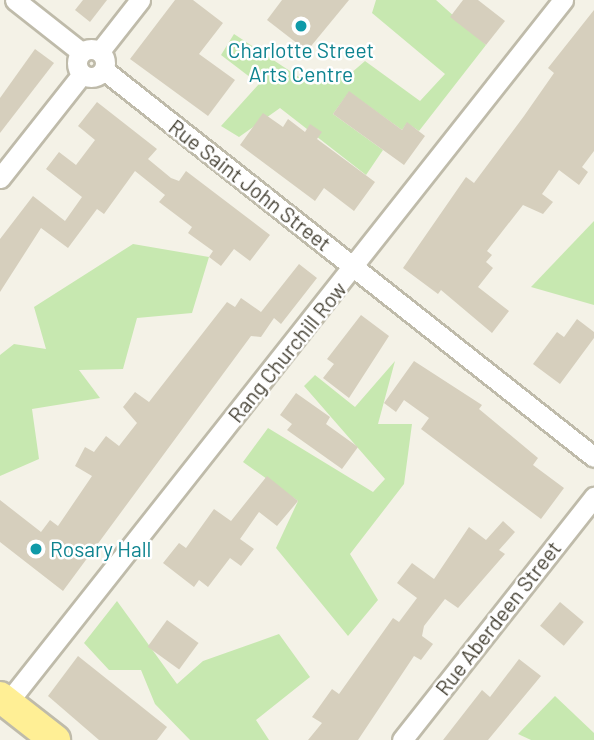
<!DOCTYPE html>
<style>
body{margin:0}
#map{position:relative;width:594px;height:740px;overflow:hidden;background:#f4f2e7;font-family:Barlow,sans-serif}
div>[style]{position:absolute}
.green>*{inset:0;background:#c7e8b0}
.building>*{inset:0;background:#d6cfbd;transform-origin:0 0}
.roads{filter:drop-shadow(2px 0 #bfbbaa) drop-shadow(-2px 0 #bfbbaa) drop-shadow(0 2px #bfbbaa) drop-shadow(0 -2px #bfbbaa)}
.minor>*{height:19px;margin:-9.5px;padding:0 9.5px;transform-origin:9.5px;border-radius:9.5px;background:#fff}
.minor>.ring{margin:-9.5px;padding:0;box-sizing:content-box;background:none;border:19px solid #fff;border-radius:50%}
.primary>*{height:30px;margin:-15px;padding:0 15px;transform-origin:15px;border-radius:15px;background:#ffef95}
.dots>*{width:19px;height:19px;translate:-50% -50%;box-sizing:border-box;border:4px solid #fff;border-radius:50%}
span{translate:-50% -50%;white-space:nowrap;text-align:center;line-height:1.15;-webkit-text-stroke:5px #fff;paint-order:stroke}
.culture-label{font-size:21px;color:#0d838f}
.left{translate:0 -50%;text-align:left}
.street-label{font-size:21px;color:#474336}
</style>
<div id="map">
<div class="green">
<i style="clip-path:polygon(376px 0,436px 0,486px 45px,419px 131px,407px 123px,402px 130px,349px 92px,333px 114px,383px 150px,366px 175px,280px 108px,239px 137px,221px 126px,259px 84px,221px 55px,234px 34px,311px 85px,350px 74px,365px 61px,420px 101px,445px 74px,372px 13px)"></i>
<i style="clip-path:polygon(594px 221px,594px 305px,531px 287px)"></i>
<i style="clip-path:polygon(133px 244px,209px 257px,192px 313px,137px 318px,123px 369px,79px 370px,100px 398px,32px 409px,39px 459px,0 476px,0 355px,14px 344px,46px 349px,34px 307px)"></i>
<i style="clip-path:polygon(395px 361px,378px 424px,412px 424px,404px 484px,350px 554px,378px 600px,348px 636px,276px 548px,298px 501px,243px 462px,268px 428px,373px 492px,385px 479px,304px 386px,315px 375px,355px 407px)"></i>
<i style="clip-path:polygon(117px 601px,177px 684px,203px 661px,279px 634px,310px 677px,256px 720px,269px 740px,190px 740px,155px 704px,141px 670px,109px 670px,84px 643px)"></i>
<i style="clip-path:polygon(555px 696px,594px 733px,594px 740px,531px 740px,518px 734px)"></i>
</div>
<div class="building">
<i style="clip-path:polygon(83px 0,107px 0,90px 22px,75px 10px)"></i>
<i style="clip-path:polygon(175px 0,193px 0,223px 23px,199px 54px,235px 80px,208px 116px,130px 59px)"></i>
<i style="clip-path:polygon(282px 0,349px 0,307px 51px,267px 20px)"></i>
<i style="clip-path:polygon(463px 0,478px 0,505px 21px,486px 45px,450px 17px)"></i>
<i style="clip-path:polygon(594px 10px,594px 151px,582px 167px,588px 172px,579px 185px,559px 170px,542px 194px,553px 202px,543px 214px,523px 205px,487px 251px,492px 255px,486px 262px,493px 268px,478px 287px,509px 311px,492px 333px,441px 290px,438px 294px,403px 268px,466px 177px,474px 183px,524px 116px,554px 73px,548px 68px)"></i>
<i style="clip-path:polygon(35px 49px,54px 63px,0 133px,0 98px)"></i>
<i style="clip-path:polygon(349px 91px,402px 130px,407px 122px,425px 136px,404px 165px,333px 114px)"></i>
<i style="clip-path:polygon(97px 102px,157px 149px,148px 159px,171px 178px,179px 181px,186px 171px,270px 235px,250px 261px,234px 249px,221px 266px,209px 257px,213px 251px,188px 233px,192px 227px,159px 202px,165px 195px,135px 171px,104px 214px,97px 209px,68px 248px,41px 228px,0 292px,0 239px,33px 196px,65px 221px,82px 197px,46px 169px,59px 152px,76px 165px,95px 140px,78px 126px)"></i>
<i style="clip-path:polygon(263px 113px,283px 127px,288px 119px,305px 132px,310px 124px,322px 132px,317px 139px,375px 182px,354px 211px,324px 188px,315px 201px,240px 145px)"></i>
<i style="clip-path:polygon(299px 264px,317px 278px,281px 324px,274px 318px,261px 337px,251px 336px,63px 591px,0 542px,0 500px,41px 532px,50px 520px,58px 526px,92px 476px,75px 466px,85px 447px,94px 452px,106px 436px,119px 446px,137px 423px,123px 407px,135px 392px,149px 402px,227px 302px,235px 307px,241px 298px,261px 312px)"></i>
<i style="clip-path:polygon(361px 315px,389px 336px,349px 398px,323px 378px,334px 364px,327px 359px)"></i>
<i style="clip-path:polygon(577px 319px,594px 332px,594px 338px,560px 384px,533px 364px,557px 332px,564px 337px)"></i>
<i style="clip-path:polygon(414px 361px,482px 405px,479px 409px,538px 458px,533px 465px,564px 488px,541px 519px,421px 429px,429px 418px,404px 400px,396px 412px,384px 403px)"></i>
<i style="clip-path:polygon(296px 393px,330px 417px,326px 424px,358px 447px,342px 469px,287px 430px,292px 424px,280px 415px)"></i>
<i style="clip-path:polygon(267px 476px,298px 501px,277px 526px,259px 512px,240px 539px,254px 549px,241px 566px,230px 558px,208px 587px,199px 580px,194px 587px,163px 563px,179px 543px,186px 548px,214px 509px,231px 521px)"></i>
<i style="clip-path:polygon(503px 521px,515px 532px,499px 550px,505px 554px,458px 608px,445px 599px,424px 626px,422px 636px,433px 644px,421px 660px,414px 656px,358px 740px,308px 740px,322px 723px,312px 717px,332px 689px,339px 694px,393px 618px,399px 622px,417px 598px,397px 583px,412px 563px,434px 579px,469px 527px,486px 540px)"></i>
<i style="left:560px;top:602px;width:31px;height:31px;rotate:40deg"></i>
<i style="left:167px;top:620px;width:39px;height:33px;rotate:36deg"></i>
<i style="clip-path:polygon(78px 656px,167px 727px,157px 740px,99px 740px,48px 696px)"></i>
<i style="clip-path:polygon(519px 659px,541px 676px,488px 740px,443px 740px,482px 690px,490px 697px)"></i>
</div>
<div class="roads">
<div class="minor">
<i style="left:15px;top:0;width:84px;rotate:38.2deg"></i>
<i class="ring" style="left:77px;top:49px;width:9px;height:9px"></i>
<i style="left:100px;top:51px;width:65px;rotate:-51.9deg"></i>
<i style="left:104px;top:70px;width:624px;rotate:38.3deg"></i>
<i style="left:0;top:178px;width:132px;rotate:-51.7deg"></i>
<i style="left:8px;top:702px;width:895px;rotate:-51.67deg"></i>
<i style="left:402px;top:740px;width:310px;rotate:-51.7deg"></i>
</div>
<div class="primary">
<i style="left:0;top:697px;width:70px;rotate:38deg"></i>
</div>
</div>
<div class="dots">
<i style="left:301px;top:26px;background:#0f9aa8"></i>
<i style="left:36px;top:549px;background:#0f9aa8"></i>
</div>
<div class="culture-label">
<span style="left:301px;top:62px">Charlotte Street<br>Arts Centre</span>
<span class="left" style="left:50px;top:549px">Rosary Hall</span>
</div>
<div class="street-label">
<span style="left:250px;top:185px;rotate:38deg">Rue Saint John Street</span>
<span style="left:287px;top:352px;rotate:-51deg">Rang Churchill Row</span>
<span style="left:498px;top:618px;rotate:-52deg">Rue Aberdeen Street</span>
</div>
</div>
